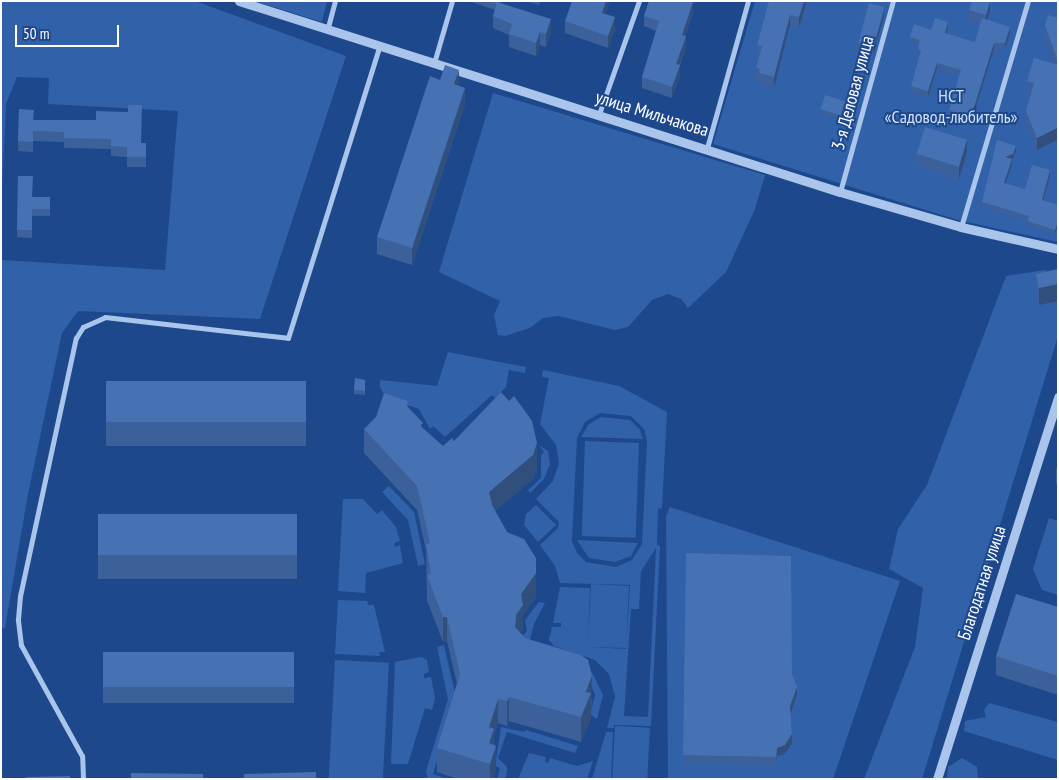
<!DOCTYPE html>
<meta charset="utf-8">
<style>
body{margin:0}
#map{position:relative;width:1059px;height:780px;overflow:hidden;background:#1e488c;font-family:"PT Sans Narrow",sans-serif}
div>[style]{position:absolute}
.green>*{inset:0;background:#3161a9;transform-origin:0 0}
.minor>*{height:5px;margin:-2.5px;padding:0 2.5px;transform-origin:2.5px;border-radius:2.5px;background:#aac5ec}
.tertiary>*{height:9px;margin:-4.5px;padding:0 4.5px;transform-origin:4.5px;border-radius:4.5px;background:#aac5ec}
.wall>*{inset:0;background:#3c619a;transform-origin:0 0}
.shaded-wall>*{inset:0;background:#314f7d;transform-origin:0 0}
.building>*{inset:0;background:#4671b3;transform-origin:0 0}
span{translate:-50% -50%;white-space:nowrap;text-align:center;line-height:1.15;-webkit-text-stroke:4px #1e488c;paint-order:stroke}
.street-label{font-size:18px;color:#fff}
.park-label{font-size:18px;color:#cfe0f9}
.frame{position:absolute;inset:0;border:2px solid #fff;pointer-events:none}
.scale{position:absolute;left:15px;top:25px;width:104px;height:22px;box-sizing:border-box;border:2px solid #fff;border-top:0;padding-left:6px;font-size:15px;line-height:18px;white-space:nowrap;color:#fff;-webkit-text-stroke:4px #1e488c;paint-order:stroke}
</style>
<div id="map">
<div class="green">
<i style="clip-path:polygon(1px 1px,195px 1px,346px 56px,260px 319px,78px 311px,62px 333px,28px 494px,5px 628px,1px 629px,1px 260px,165px 270px,178px 111px,48px 104px,49px 78px,17px 77px,6px 104px,1px 207px)"></i>
<i style="clip-path:polygon(254px 1px,327px 1px,322px 22px)"></i>
<i style="clip-path:polygon(755px 1px,1058px 1px,1058px 242px,958px 220px,713px 144px)"></i>
<i style="clip-path:polygon(493px 93px,765px 175px,755px 209px,726px 272px,688px 308px,681px 299px,668px 294px,652px 300px,628px 327px,615px 330px,559px 316px,543px 318px,530px 328px,505px 336px,498px 335px,494px 315px,500px 301px,439px 272px)"></i>
<i style="clip-path:polygon(1045px 270px,1058px 277px,1058px 336px,922px 779px,864px 779px,915px 647px,923px 588px,889px 569px,898px 529px,927px 485px,1006px 276px)"></i>
<i style="clip-path:polygon(448px 352px,526px 367px,525px 373px,509px 370px,506px 387px,495px 398px,492px 395px,445px 437px,433px 426px,430px 429px,419px 409px,386px 398px,380px 387px,380px 380px,437px 386px)"></i>
<i style="clip-path:polygon(evenodd,543px 370px,619px 386px,667px 412px,662px 508px,658px 509px,657px 545px,660px 546px,651px 726px,614px 725px,614px 728px,607px 728px,615px 697px,609px 674px,595px 660px,554px 646px,549px 640px,552px 627px,561px 627px,561px 623px,553px 623px,560px 587px,590px 588px,588px 640px,591px 584px,629px 586px,626px 648px,587px 647px,626px 649px,630px 585px,560px 583px,555px 566px,540px 545px,558px 528px,559px 522px,536px 499px,553px 481px,559px 463px,556px 445px,540px 424px,549px 378px,542px 377px,543px 370px,600px 413px,631px 416px,644px 429px,647px 441px,642px 544px,632px 560px,616px 567px,586px 562px,577px 553px,572px 541px,577px 438px,585px 422px,600px 413px,543px 370px,656px 548px,648px 717px,624px 716px,631px 609px,639px 609px,641px 571px,656px 548px)"></i>
<i style="clip-path:polygon(601px 417px,630px 420px,640px 430px,643px 439px,581px 437px,589px 424px)"></i>
<i style="left:585px;top:441px;width:54px;height:95px;rotate:2deg"></i>
<i style="clip-path:polygon(539px 445px,548px 451px,550px 464px,544px 479px,530px 493px,528px 490px,541px 478px,541px 455px,544px 452px)"></i>
<i style="clip-path:polygon(389px 486px,414px 512px,425px 564px,418px 566px,408px 520px,382px 492px)"></i>
<i style="clip-path:polygon(343px 499px,363px 499px,377px 514px,382px 510px,396px 527px,400px 541px,394px 543px,395px 547px,400px 545px,403px 563px,366px 573px,365px 593px,338px 591px)"></i>
<i style="clip-path:polygon(536px 505px,556px 525px,538px 542px,524px 525px,526px 514px)"></i>
<i style="clip-path:polygon(670px 507px,900px 581px,833px 779px,668px 779px,666px 516px)"></i>
<i style="clip-path:polygon(1049px 518px,1058px 521px,1058px 595px,1042px 590px,1033px 569px)"></i>
<i style="clip-path:polygon(577px 540px,638px 543px,631px 556px,615px 562px,589px 558px)"></i>
<i style="clip-path:polygon(338px 600px,367px 601px,368px 605px,374px 605px,385px 652px,379px 652px,380px 656px,335px 654px)"></i>
<i style="clip-path:polygon(539px 602px,545px 603px,534px 624px,527px 651px,593px 674px,603px 695px,597px 719px,590px 714px,595px 695px,589px 680px,520px 654px,519px 640px,527px 631px,525px 620px)"></i>
<i style="clip-path:polygon(444px 645px,456px 698px,433px 774px,446px 779px,428px 779px,426px 771px,448px 699px,437px 647px)"></i>
<i style="clip-path:polygon(421px 657px,427px 660px,429px 672px,424px 674px,424px 678px,431px 677px,435px 698px,432px 710px,425px 708px,408px 764px,391px 764px,395px 662px)"></i>
<i style="left:335px;top:660px;width:54px;height:119px;rotate:3deg"></i>
<i style="clip-path:polygon(989px 703px,1058px 722px,1058px 760px,964px 731px,965px 721px,986px 717px,984px 710px)"></i>
<i style="left:615px;top:726px;width:35px;height:53px;rotate:3deg"></i>
<i style="clip-path:polygon(501px 727px,524px 732px,526px 730px,578px 746px,575px 753px,507px 732px,498px 758px,507px 767px,507px 772px,505px 779px,497px 779px,500px 768px,495px 766px)"></i>
<i style="clip-path:polygon(606px 732px,613px 732px,611px 779px,592px 779px)"></i>
<i style="clip-path:polygon(529px 753px,546px 757px,545px 762px,548px 763px,550px 758px,577px 766px,593px 761px,587px 779px,518px 779px)"></i>
<i style="clip-path:polygon(962px 758px,977px 767px,978px 779px,947px 779px,948px 767px)"></i>
</div>
<div class="minor">
<i style="left:328px;top:27px;width:27px;rotate:-75deg"></i>
<i style="left:434px;top:63px;width:65px;rotate:-73.8deg"></i>
<i style="left:599px;top:114px;width:120px;rotate:-70.5deg"></i>
<i style="left:707px;top:148px;width:153px;rotate:-74.4deg"></i>
<i style="left:840px;top:192px;width:198px;rotate:-74.5deg"></i>
<i style="left:961px;top:227px;width:236px;rotate:-73.5deg"></i>
<i style="left:83px;top:779px;width:23px;rotate:-92deg"></i>
<i style="left:82px;top:756px;width:127px;rotate:-118.8deg"></i>
<i style="left:21px;top:645px;width:26px;rotate:-97deg"></i>
<i style="left:18px;top:619px;width:23px;rotate:-85deg"></i>
<i style="left:20px;top:596px;width:264px;rotate:-77.8deg"></i>
<i style="left:76px;top:338px;width:13px;rotate:-58deg"></i>
<i style="left:83px;top:327px;width:24px;rotate:-24deg"></i>
<i style="left:105px;top:317px;width:184px;rotate:6.5deg"></i>
<i style="left:288px;top:338px;width:307px;rotate:-72.6deg"></i>
</div>
<div class="tertiary">
<i style="left:239px;top:1px;width:631px;rotate:17.63deg"></i>
<i style="left:840px;top:192px;width:126px;rotate:16.1deg"></i>
<i style="left:961px;top:227px;width:99px;rotate:12.8deg"></i>
<i style="left:937px;top:779px;width:401px;rotate:-72.4deg"></i>
</div>
<div class="wall">
<i style="clip-path:polygon(469px 1px,501px 1px,500px 3px,551px 32px,546px 47px,540px 45px,536px 56px,509px 47px,509px 35px,493px 28px,493px 16px,495px 10px)"></i>
<i style="clip-path:polygon(527px 1px,540px 1px,539px 5px)"></i>
<i style="clip-path:polygon(649px 1px,694px 1px,693px 4px,693px 13px,685px 36px,686px 47px,680px 65px,680px 76px,672px 98px,642px 88px,642px 77px,656px 31px,644px 26px,644px 16px)"></i>
<i style="clip-path:polygon(769px 1px,807px 1px,799px 27px,790px 25px,774px 87px,759px 83px,759px 79px,756px 78px,756px 68px,760px 56px,757px 55px,757px 45px)"></i>
<i style="clip-path:polygon(969px 10px,990px 11px,987px 20px,1010px 33px,1005px 48px,994px 49px,971px 122px,949px 116px,949px 110px,960px 75px,937px 68px,928px 97px,911px 91px,911px 86px,920px 55px,918px 54px,919px 45px,910px 43px,910px 37px,931px 30px,948px 27px,946px 33px,975px 42px,980px 22px,969px 19px)"></i>
<i style="clip-path:polygon(606px 14px,615px 29px,608px 48px,565px 33px,565px 21px)"></i>
<i style="clip-path:polygon(884px 16px,873px 55px,858px 51px,858px 42px)"></i>
<i style="clip-path:polygon(1058px 18px,1058px 139px,1057px 140px,1037px 150px,1026px 122px,1026px 111px,1031px 94px,1027px 93px,1027px 81px,1054px 64px,1045px 37px,1045px 25px)"></i>
<i style="clip-path:polygon(440px 80px,459px 86px,465px 104px,412px 265px,377px 254px,377px 237px)"></i>
<i style="clip-path:polygon(845px 105px,841px 119px,821px 113px,821px 109px)"></i>
<i style="clip-path:polygon(19px 109px,34px 120px,142px 143px,146px 143px,146px 167px,127px 167px,127px 157px,111px 156px,111px 149px,64px 148px,64px 142px,33px 141px,33px 152px,18px 151px)"></i>
<i style="clip-path:polygon(1016px 150px,1013px 159px,1012px 159px,1012px 164px,1006px 183px,1025px 189px,1050px 175px,1044px 201px,1058px 205px,1055px 234px,1028px 226px,1028px 221px,982px 207px,982px 202px)"></i>
<i style="clip-path:polygon(967px 152px,959px 179px,917px 166px,917px 154px)"></i>
<i style="clip-path:polygon(18px 176px,32px 197px,50px 197px,50px 216px,32px 216px,32px 238px,17px 237px)"></i>
<i style="clip-path:polygon(1058px 269px,1058px 301px,1039px 305px,1036px 290px,1036px 274px)"></i>
<i style="left:106px;top:381px;width:200px;height:65px"></i>
<i style="clip-path:polygon(365px 384px,365px 395px,354px 394px,354px 390px)"></i>
<i style="clip-path:polygon(408px 407px,423px 428px,443px 446px,454px 441px,537px 468px,533px 479px,495px 511px,507px 532px,536px 558px,536px 597px,523px 615px,523px 629px,520px 633px,592px 699px,591px 718px,581px 742px,509px 721px,507px 726px,498px 723px,494px 736px,496px 770px,493px 779px,458px 779px,437px 772px,437px 748px,457px 684px,447px 641px,443px 642px,427px 600px,426px 550px,417px 510px,364px 453px,364px 429px)"></i>
<i style="clip-path:polygon(1058px 464px,1058px 485px,1056px 484px,1056px 470px)"></i>
<i style="left:98px;top:514px;width:199px;height:65px"></i>
<i style="clip-path:polygon(686px 553px,792px 674px,797px 695px,790px 713px,792px 743px,785px 754px,777px 756px,776px 766px,683px 763px)"></i>
<i style="clip-path:polygon(1058px 607px,1058px 695px,996px 675px,996px 656px)"></i>
<i style="left:103px;top:652px;width:191px;height:51px"></i>
</div>
<div class="shaded-wall">
<i style="clip-path:polygon(606px 1px,610px 1px,602px 25px,602px 13px)"></i>
<i style="clip-path:polygon(690px 1px,694px 1px,693px 4px,693px 13px,682px 45px,682px 35px)"></i>
<i style="clip-path:polygon(804px 1px,807px 1px,799px 27px,799px 17px)"></i>
<i style="clip-path:polygon(990px 2px,990px 11px,986px 24px,986px 15px)"></i>
<i style="clip-path:polygon(884px 7px,884px 16px,873px 55px,873px 46px)"></i>
<i style="clip-path:polygon(790px 15px,790px 25px,774px 87px,774px 77px)"></i>
<i style="clip-path:polygon(615px 17px,615px 29px,608px 48px,608px 36px)"></i>
<i style="clip-path:polygon(551px 19px,551px 32px,546px 47px,546px 34px)"></i>
<i style="clip-path:polygon(948px 22px,948px 27px,945px 38px,945px 33px)"></i>
<i style="clip-path:polygon(1010px 27px,1010px 33px,1005px 48px,1005px 43px)"></i>
<i style="clip-path:polygon(540px 32px,540px 45px,536px 56px,536px 43px)"></i>
<i style="clip-path:polygon(686px 36px,686px 47px,676px 74px,676px 64px)"></i>
<i style="clip-path:polygon(994px 43px,994px 49px,971px 122px,971px 117px)"></i>
<i style="clip-path:polygon(937px 63px,937px 68px,928px 97px,928px 91px)"></i>
<i style="clip-path:polygon(680px 65px,680px 76px,672px 98px,672px 87px)"></i>
<i style="clip-path:polygon(459px 70px,459px 87px,454px 84px)"></i>
<i style="clip-path:polygon(465px 88px,465px 104px,412px 265px,412px 248px)"></i>
<i style="clip-path:polygon(845px 101px,845px 105px,841px 119px,841px 115px)"></i>
<i style="clip-path:polygon(1058px 127px,1057px 140px,1037px 150px,1037px 138px)"></i>
<i style="clip-path:polygon(967px 140px,967px 152px,959px 179px,959px 166px)"></i>
<i style="clip-path:polygon(1016px 146px,1016px 150px,1013px 159px,1012px 159px,1012px 164px,1004px 188px,1005px 157px)"></i>
<i style="clip-path:polygon(1050px 170px,1050px 175px,1042px 205px,1042px 200px)"></i>
<i style="clip-path:polygon(1058px 221px,1058px 226px,1055px 234px,1055px 230px)"></i>
<i style="clip-path:polygon(1058px 284px,1058px 301px,1039px 305px,1039px 288px)"></i>
<i style="clip-path:polygon(537px 443px,537px 468px,533px 479px,489px 516px,489px 492px)"></i>
<i style="clip-path:polygon(536px 573px,536px 597px,523px 615px,523px 629px,516px 639px,515px 627px,516px 615px,521px 594px)"></i>
<i style="left:443px;top:617px;width:4px;height:25px"></i>
<i style="clip-path:polygon(592px 675px,591px 718px,581px 742px,581px 717px,586px 692px)"></i>
<i style="clip-path:polygon(797px 687px,797px 695px,790px 715px,790px 706px)"></i>
<i style="clip-path:polygon(509px 697px,509px 721px,507px 726px,507px 701px)"></i>
<i style="clip-path:polygon(498px 699px,498px 723px,494px 736px,494px 752px,496px 746px,496px 770px,493px 779px,490px 779px,489px 727px)"></i>
<i style="clip-path:polygon(792px 734px,792px 743px,785px 754px,777px 756px,776px 766px,777px 748px)"></i>
</div>
<div class="building">
<i style="clip-path:polygon(490px 1px,498px 1px,497px 3px)"></i>
<i style="clip-path:polygon(572px 1px,606px 1px,602px 13px,615px 17px,608px 36px,565px 21px)"></i>
<i style="clip-path:polygon(649px 1px,691px 1px,693px 2px,682px 35px,686px 36px,676px 64px,680px 65px,672px 87px,642px 77px,659px 21px,644px 16px)"></i>
<i style="clip-path:polygon(769px 1px,804px 1px,799px 17px,790px 15px,774px 77px,759px 73px,760px 69px,756px 68px,762px 46px,757px 45px)"></i>
<i style="clip-path:polygon(972px 1px,990px 2px,986px 15px,969px 10px)"></i>
<i style="clip-path:polygon(497px 2px,551px 19px,546px 34px,540px 32px,536px 43px,509px 34px,512px 24px,493px 16px)"></i>
<i style="left:869px;top:3px;width:16px;height:41px;rotate:15deg"></i>
<i style="clip-path:polygon(1048px 15px,1058px 18px,1058px 62px,1045px 25px)"></i>
<i style="clip-path:polygon(935px 18px,948px 22px,945px 33px,975px 42px,982px 18px,1010px 27px,1005px 43px,994px 43px,971px 117px,949px 110px,961px 70px,937px 63px,928px 91px,911px 86px,921px 50px,918px 49px,920px 40px,910px 37px,914px 24px,931px 30px)"></i>
<i style="clip-path:polygon(1034px 58px,1058px 65px,1058px 111px,1056px 112px,1058px 115px,1058px 127px,1057px 128px,1037px 138px,1026px 111px,1034px 83px,1027px 81px)"></i>
<i style="clip-path:polygon(445px 65px,459px 70px,454px 84px,465px 88px,412px 248px,377px 237px,430px 76px,440px 80px)"></i>
<i style="left:825px;top:95px;width:21px;height:15px;rotate:17deg"></i>
<i style="clip-path:polygon(128px 105px,142px 105px,141px 143px,146px 143px,146px 157px,127px 157px,127px 147px,111px 146px,111px 139px,64px 138px,64px 132px,33px 131px,33px 142px,18px 141px,19px 109px,34px 110px,33px 120px,96px 120px,96px 111px,128px 112px)"></i>
<i style="left:925px;top:127px;width:44px;height:28px;rotate:17deg"></i>
<i style="clip-path:polygon(997px 140px,1016px 146px,1013px 154px,1005px 157px,1012px 159px,1004px 183px,1025px 189px,1032px 165px,1050px 170px,1042px 200px,1058px 205px,1058px 221px,1055px 230px,1028px 221px,1029px 216px,982px 202px)"></i>
<i style="clip-path:polygon(18px 176px,33px 176px,32px 197px,50px 197px,50px 209px,32px 209px,32px 230px,17px 230px)"></i>
<i style="clip-path:polygon(1058px 269px,1058px 284px,1039px 288px,1036px 274px)"></i>
<i style="clip-path:polygon(355px 378px,365px 380px,365px 391px,354px 390px)"></i>
<i style="left:106px;top:381px;width:200px;height:41px"></i>
<i style="clip-path:polygon(501px 392px,509px 401px,514px 396px,532px 421px,537px 443px,533px 455px,489px 492px,492px 505px,507px 532px,524px 539px,536px 558px,536px 573px,521px 594px,523px 605px,516px 615px,515px 627px,525px 638px,581px 655px,588px 660px,592px 675px,586px 692px,591px 693px,581px 717px,509px 697px,507px 701px,498px 699px,489px 727px,494px 729px,489px 743px,496px 746px,490px 764px,437px 748px,460px 674px,447px 617px,443px 617px,427px 575px,431px 574px,426px 544px,430px 543px,417px 486px,364px 429px,376px 417px,384px 393px,408px 401px,407px 406px,423px 423px,420px 426px,443px 446px,452px 438px,454px 441px)"></i>
<i style="left:98px;top:514px;width:199px;height:41px"></i>
<i style="clip-path:polygon(686px 553px,791px 556px,792px 674px,797px 687px,790px 706px,792px 734px,785px 745px,777px 748px,776px 757px,683px 755px)"></i>
<i style="clip-path:polygon(1016px 594px,1058px 607px,1058px 676px,996px 656px)"></i>
<i style="left:103px;top:652px;width:191px;height:35px"></i>
<i style="clip-path:polygon(316px 772px,316px 779px,244px 779px,244px 774px)"></i>
<i style="clip-path:polygon(131px 773px,203px 774px,203px 779px,131px 779px)"></i>
<i style="clip-path:polygon(70px 776px,70px 779px,26px 779px,26px 777px)"></i>
</div>
<div class="street-label">
<span style="left:853px;top:93px;rotate:-75deg">3-я Деловая улица</span>
<span style="left:652px;top:114px;rotate:17deg">улица Мильчакова</span>
<span style="left:982px;top:583px;rotate:-72deg">Благодатная улица</span>
</div>
<div class="park-label">
<span style="left:951px;top:107px">НСТ<br>«Садовод-любитель»</span>
</div>
<div class="frame"></div>
<div class="scale">50 m</div>
</div>
